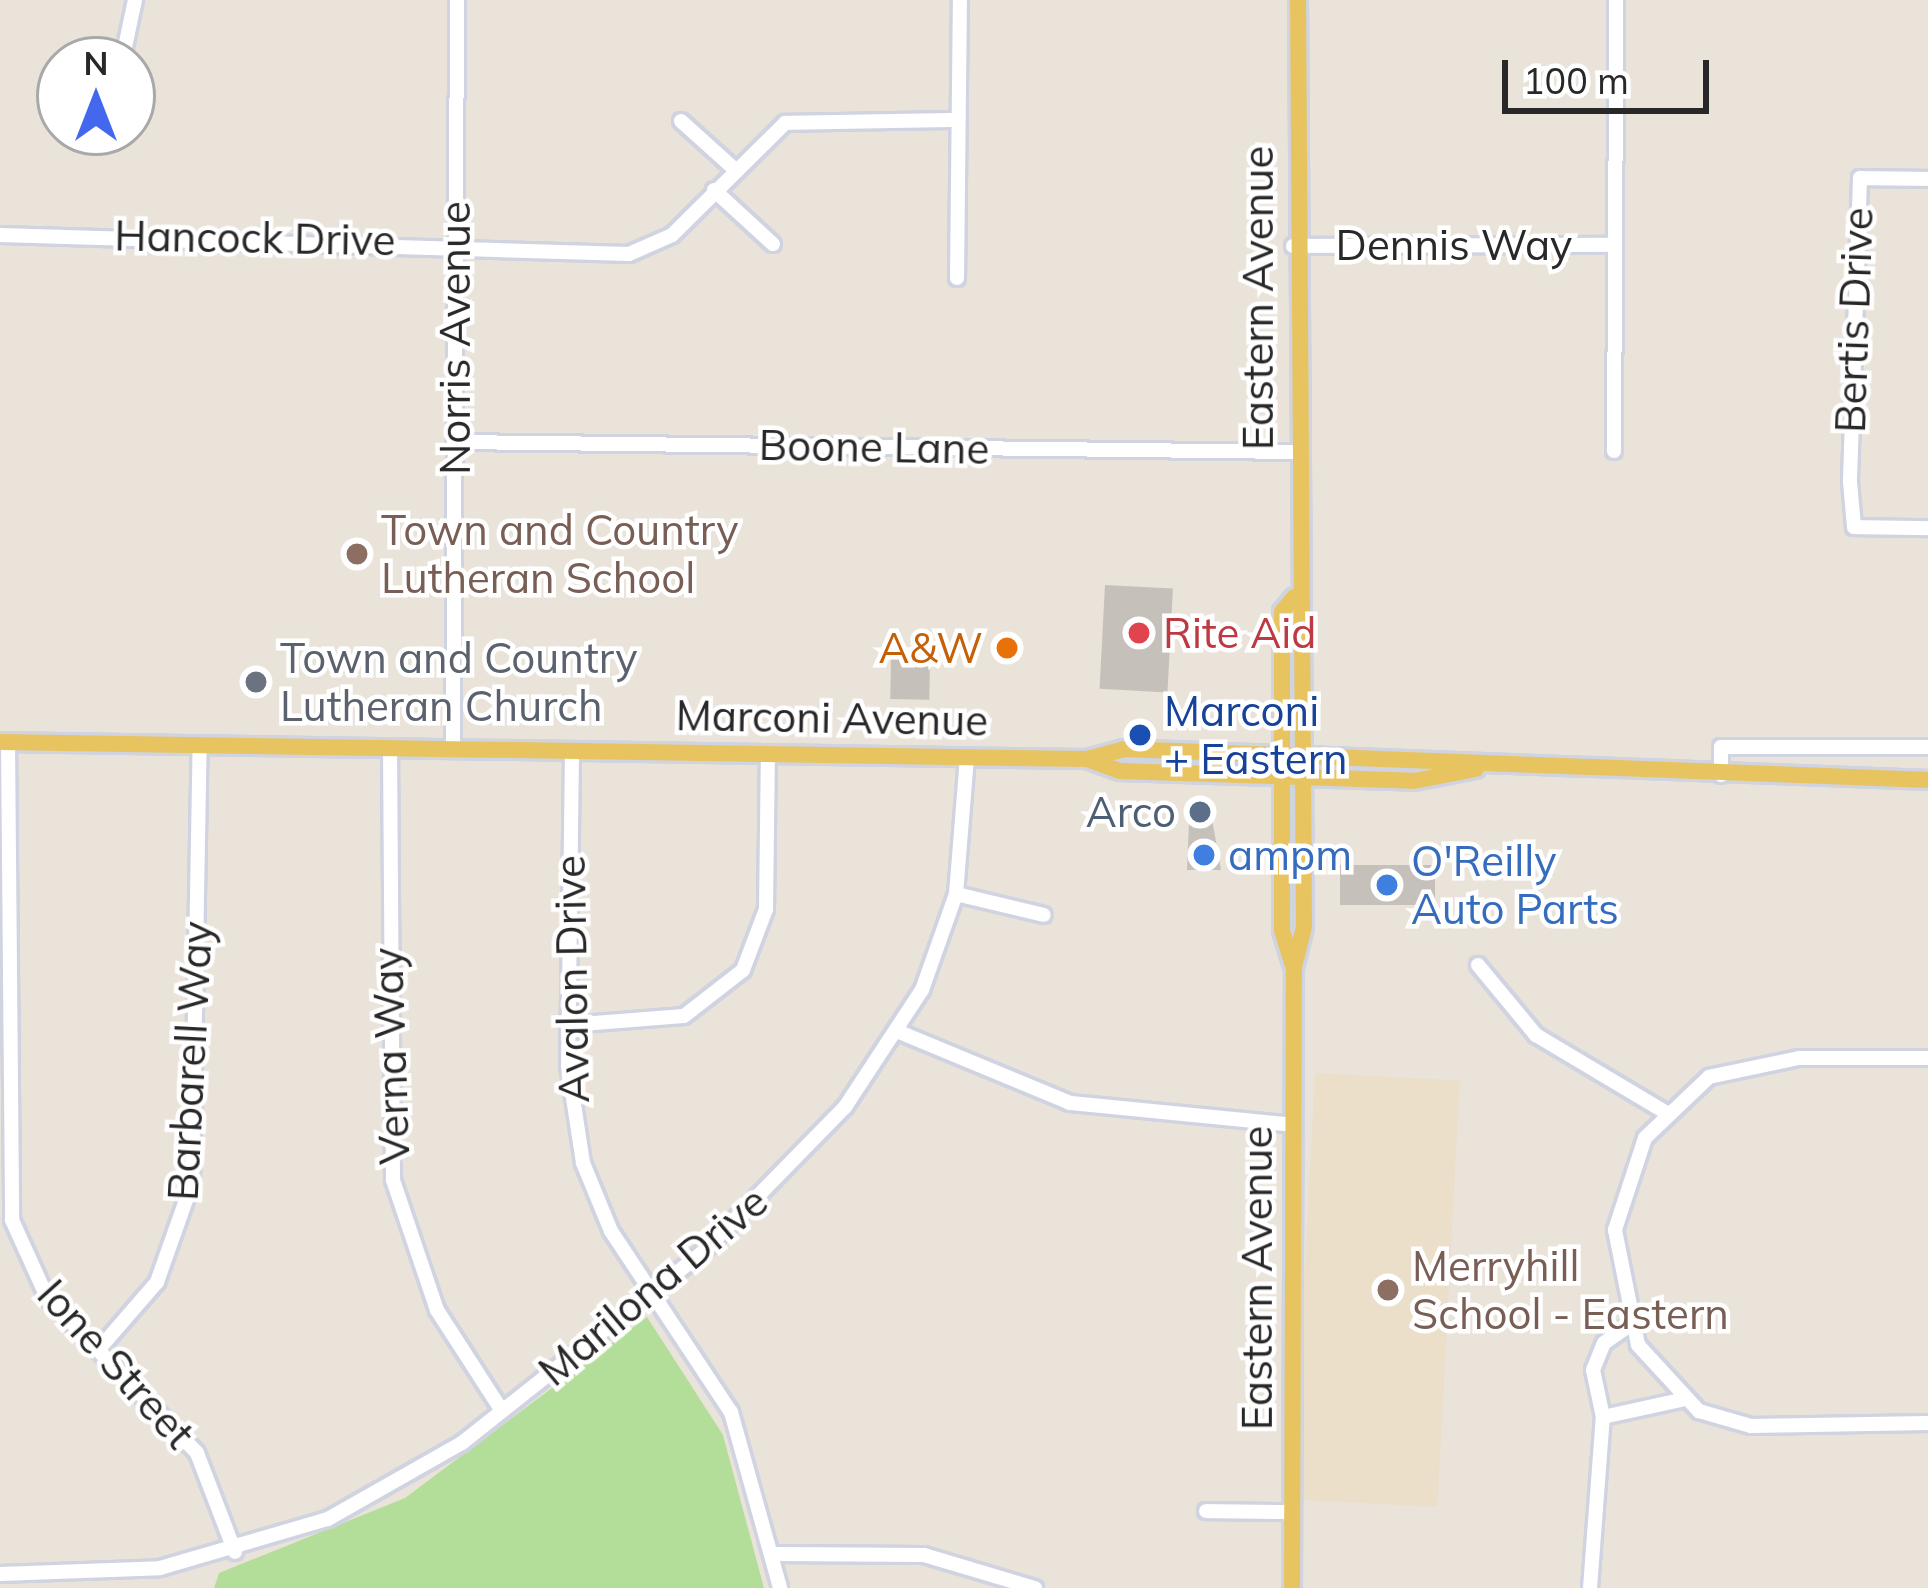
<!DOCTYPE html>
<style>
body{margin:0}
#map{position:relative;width:1928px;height:1588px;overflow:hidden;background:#eae3da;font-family:Mulish,sans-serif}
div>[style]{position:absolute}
.education>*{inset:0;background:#ebdfca;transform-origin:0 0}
.green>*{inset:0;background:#b3de99}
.building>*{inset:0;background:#c5c0ba;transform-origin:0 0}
.roads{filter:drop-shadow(3px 0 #d0d3e0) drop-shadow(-3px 0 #d0d3e0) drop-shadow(0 3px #d0d3e0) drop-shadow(0 -3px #d0d3e0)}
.minor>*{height:14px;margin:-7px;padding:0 7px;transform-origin:7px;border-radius:7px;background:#fff}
.major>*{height:16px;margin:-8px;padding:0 8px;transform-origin:8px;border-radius:8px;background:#e8c461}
.dots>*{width:33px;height:33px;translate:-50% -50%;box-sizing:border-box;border:6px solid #fff;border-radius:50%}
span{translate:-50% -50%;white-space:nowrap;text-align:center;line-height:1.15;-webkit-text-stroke:9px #fff;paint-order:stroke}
.street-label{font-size:42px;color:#282828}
.education-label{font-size:42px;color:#785e54}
.left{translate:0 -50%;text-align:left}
.health-label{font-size:42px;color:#be3a42}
.food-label{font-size:42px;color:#c56008}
.right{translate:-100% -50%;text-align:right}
.worship-label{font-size:42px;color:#5b616d}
.transit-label{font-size:42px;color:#164399}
.service-label{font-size:42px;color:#4e5e75}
.shop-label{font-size:42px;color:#366cbe}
.north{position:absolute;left:36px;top:36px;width:120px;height:120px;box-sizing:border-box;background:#fff;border:3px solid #a9a9a9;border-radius:50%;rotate:0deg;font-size:33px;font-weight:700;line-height:48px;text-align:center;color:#282828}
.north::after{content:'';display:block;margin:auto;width:42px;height:54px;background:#4368ee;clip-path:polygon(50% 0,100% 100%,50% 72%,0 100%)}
.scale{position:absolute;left:1502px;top:60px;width:207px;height:54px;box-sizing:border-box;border:6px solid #282828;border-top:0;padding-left:15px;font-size:36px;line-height:42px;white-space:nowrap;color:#282828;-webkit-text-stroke:9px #fff;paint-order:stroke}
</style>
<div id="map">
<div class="education">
<i style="left:1315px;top:1073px;width:145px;height:427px;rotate:3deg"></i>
</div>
<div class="green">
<i style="clip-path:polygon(647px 1317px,723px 1435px,764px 1588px,214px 1588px,219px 1573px,405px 1498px)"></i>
</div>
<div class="building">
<i style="left:1105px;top:585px;width:68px;height:104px;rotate:3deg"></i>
<i style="left:891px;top:658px;width:39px;height:41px;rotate:1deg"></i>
<i style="clip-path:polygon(1190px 801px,1209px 802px,1221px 870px,1187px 870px)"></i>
<i style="left:1435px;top:865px;width:40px;height:95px;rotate:90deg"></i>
</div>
<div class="roads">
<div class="minor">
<i style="left:125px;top:47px;width:48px;rotate:-78deg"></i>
<i style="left:681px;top:121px;width:69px;rotate:42deg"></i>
<i style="left:1928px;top:179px;width:68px;rotate:-179.2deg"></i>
<i style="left:1860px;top:178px;width:304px;rotate:91.9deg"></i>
<i style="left:1850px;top:482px;width:45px;rotate:84.9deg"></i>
<i style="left:1854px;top:527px;width:74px;rotate:0.8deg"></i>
<i style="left:714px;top:190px;width:80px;rotate:42.5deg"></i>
<i style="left:0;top:235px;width:629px;rotate:1.73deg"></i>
<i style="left:629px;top:254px;width:47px;rotate:-23.8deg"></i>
<i style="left:672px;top:235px;width:159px;rotate:-44.7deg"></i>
<i style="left:785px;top:123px;width:173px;rotate:-1deg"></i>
<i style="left:1293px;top:246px;width:322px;rotate:-0.2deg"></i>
<i style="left:957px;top:278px;width:278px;rotate:-89.4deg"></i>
<i style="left:454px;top:442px;width:839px;rotate:0.68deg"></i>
<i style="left:1614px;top:451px;width:451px;rotate:-89.7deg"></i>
<i style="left:8px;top:742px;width:478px;rotate:89.5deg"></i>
<i style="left:12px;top:1220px;width:85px;rotate:65.6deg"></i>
<i style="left:47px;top:1297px;width:216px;rotate:46.1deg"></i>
<i style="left:197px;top:1453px;width:106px;rotate:69deg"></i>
<i style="left:390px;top:748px;width:432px;rotate:89.6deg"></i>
<i style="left:393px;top:1180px;width:137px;rotate:71.3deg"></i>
<i style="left:437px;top:1310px;width:120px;rotate:57.2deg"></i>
<i style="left:453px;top:749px;width:749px;rotate:-89.69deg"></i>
<i style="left:572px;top:750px;width:315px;rotate:90.7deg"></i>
<i style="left:568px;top:1065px;width:99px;rotate:81.3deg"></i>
<i style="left:583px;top:1163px;width:74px;rotate:67.6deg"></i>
<i style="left:611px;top:1231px;width:217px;rotate:56.5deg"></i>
<i style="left:731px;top:1412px;width:183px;rotate:74.4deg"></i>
<i style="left:1721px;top:775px;width:28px;rotate:-90deg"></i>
<i style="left:1721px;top:747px;width:207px"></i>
<i style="left:956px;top:894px;width:90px;rotate:13.4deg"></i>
<i style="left:1478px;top:965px;width:91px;rotate:50.4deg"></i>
<i style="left:1536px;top:1035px;width:150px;rotate:30.8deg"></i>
<i style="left:569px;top:1025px;width:115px;rotate:-4.5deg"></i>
<i style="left:684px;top:1016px;width:75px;rotate:-37.9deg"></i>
<i style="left:743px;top:970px;width:65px;rotate:-69.3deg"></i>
<i style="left:766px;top:909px;width:156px;rotate:-89.3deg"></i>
<i style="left:899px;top:1032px;width:185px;rotate:22.5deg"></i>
<i style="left:1070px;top:1103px;width:224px;rotate:5.6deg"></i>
<i style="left:1928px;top:1058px;width:129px;rotate:180deg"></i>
<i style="left:1799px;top:1058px;width:92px;rotate:168.1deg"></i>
<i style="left:1709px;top:1077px;width:88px;rotate:136.4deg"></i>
<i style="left:1645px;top:1138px;width:97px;rotate:108.1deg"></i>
<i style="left:1615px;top:1230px;width:117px;rotate:78.7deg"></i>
<i style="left:1638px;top:1345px;width:90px;rotate:47.3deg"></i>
<i style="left:1699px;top:1411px;width:54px;rotate:16.1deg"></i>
<i style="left:1751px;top:1426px;width:177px;rotate:-1deg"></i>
<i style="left:99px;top:1349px;width:89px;rotate:-49.1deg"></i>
<i style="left:157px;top:1282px;width:105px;rotate:-70.5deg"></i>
<i style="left:192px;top:1183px;width:438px;rotate:-89deg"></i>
<i style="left:1603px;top:1417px;width:80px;rotate:-12.3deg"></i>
<i style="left:1206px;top:1511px;width:86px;rotate:0.7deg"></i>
<i style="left:775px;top:1554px;width:149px;rotate:0.4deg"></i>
<i style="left:924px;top:1555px;width:116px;rotate:16.6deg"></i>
<i style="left:0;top:1574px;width:160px;rotate:-2.1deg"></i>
<i style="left:160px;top:1568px;width:175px;rotate:-16.3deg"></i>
<i style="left:328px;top:1519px;width:154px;rotate:-29.6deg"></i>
<i style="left:462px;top:1443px;width:308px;rotate:-38.4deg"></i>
<i style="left:703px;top:1252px;width:203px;rotate:-45.6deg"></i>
<i style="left:845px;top:1107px;width:140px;rotate:-56.7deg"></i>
<i style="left:922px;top:990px;width:102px;rotate:-70.5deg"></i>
<i style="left:956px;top:894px;width:138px;rotate:-85.4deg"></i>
<i style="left:1590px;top:1588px;width:171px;rotate:-85.7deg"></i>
<i style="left:1603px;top:1417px;width:48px;rotate:-102deg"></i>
<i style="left:1593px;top:1370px;width:29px;rotate:-68deg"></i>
<i style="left:1604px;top:1343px;width:32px;rotate:-35deg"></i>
</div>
<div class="major">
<i style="left:0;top:742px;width:1087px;rotate:0.9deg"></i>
<i style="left:1087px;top:759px;width:38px;rotate:-15deg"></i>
<i style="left:1124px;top:749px;width:805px;rotate:2.21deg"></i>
<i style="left:1087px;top:759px;width:35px;rotate:20deg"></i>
<i style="left:1120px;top:771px;width:294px;rotate:1.9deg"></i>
<i style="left:1414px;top:781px;width:63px;rotate:-11deg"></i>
<i style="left:1292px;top:963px;width:34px;rotate:-107deg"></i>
<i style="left:1282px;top:930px;width:318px;rotate:-90deg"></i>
<i style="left:1282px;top:612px;width:19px;rotate:-51deg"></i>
<i style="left:1292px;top:1588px;width:621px;rotate:-89.82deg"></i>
<i style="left:1294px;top:967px;width:41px;rotate:-76deg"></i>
<i style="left:1304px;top:927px;width:927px;rotate:-90.37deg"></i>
</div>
</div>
<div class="dots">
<i style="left:357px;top:554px;background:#8d6e63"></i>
<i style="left:1139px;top:633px;background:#e0444e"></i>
<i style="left:1007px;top:648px;background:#e8710a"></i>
<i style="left:256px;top:682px;background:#6b7280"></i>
<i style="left:1140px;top:735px;background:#1a4fb4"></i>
<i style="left:1200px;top:812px;background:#5c6f8a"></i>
<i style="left:1204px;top:855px;background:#3f7fe0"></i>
<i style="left:1387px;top:885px;background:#3f7fe0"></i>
<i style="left:1388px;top:1290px;background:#8d6e63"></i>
</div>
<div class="street-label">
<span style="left:255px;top:238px;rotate:1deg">Hancock Drive</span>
<span style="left:1454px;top:245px">Dennis Way</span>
<span style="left:1258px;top:298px;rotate:-90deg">Eastern Avenue</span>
<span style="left:1854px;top:320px;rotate:-88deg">Bertis Drive</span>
<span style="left:455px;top:338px;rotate:-90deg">Norris Avenue</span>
<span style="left:874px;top:447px;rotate:1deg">Boone Lane</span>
<span style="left:832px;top:718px;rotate:1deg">Marconi Avenue</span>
<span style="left:572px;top:979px;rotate:-91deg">Avalon Drive</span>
<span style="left:391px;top:1056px;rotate:-92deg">Verna Way</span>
<span style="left:190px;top:1061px;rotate:-87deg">Barbarell Way</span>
<span style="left:1257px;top:1278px;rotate:-90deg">Eastern Avenue</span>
<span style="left:653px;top:1286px;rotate:-40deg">Marilona Drive</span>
<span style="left:116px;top:1364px;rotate:48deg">Ione Street</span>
</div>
<div class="education-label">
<span class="left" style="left:381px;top:554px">Town and Country<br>Lutheran School</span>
<span class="left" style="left:1412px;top:1290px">Merryhill<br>School - Eastern</span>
</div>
<div class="health-label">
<span class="left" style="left:1163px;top:633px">Rite Aid</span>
</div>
<div class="food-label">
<span class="right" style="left:983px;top:648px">A&amp;W</span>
</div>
<div class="worship-label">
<span class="left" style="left:280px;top:682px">Town and Country<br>Lutheran Church</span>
</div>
<div class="transit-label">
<span class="left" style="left:1164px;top:735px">Marconi<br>+ Eastern</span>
</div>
<div class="service-label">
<span class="right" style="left:1176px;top:812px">Arco</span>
</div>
<div class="shop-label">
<span class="left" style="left:1228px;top:855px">ampm</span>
<span class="left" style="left:1411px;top:885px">O'Reilly<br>Auto Parts</span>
</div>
<div class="north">N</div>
<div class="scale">100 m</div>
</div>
